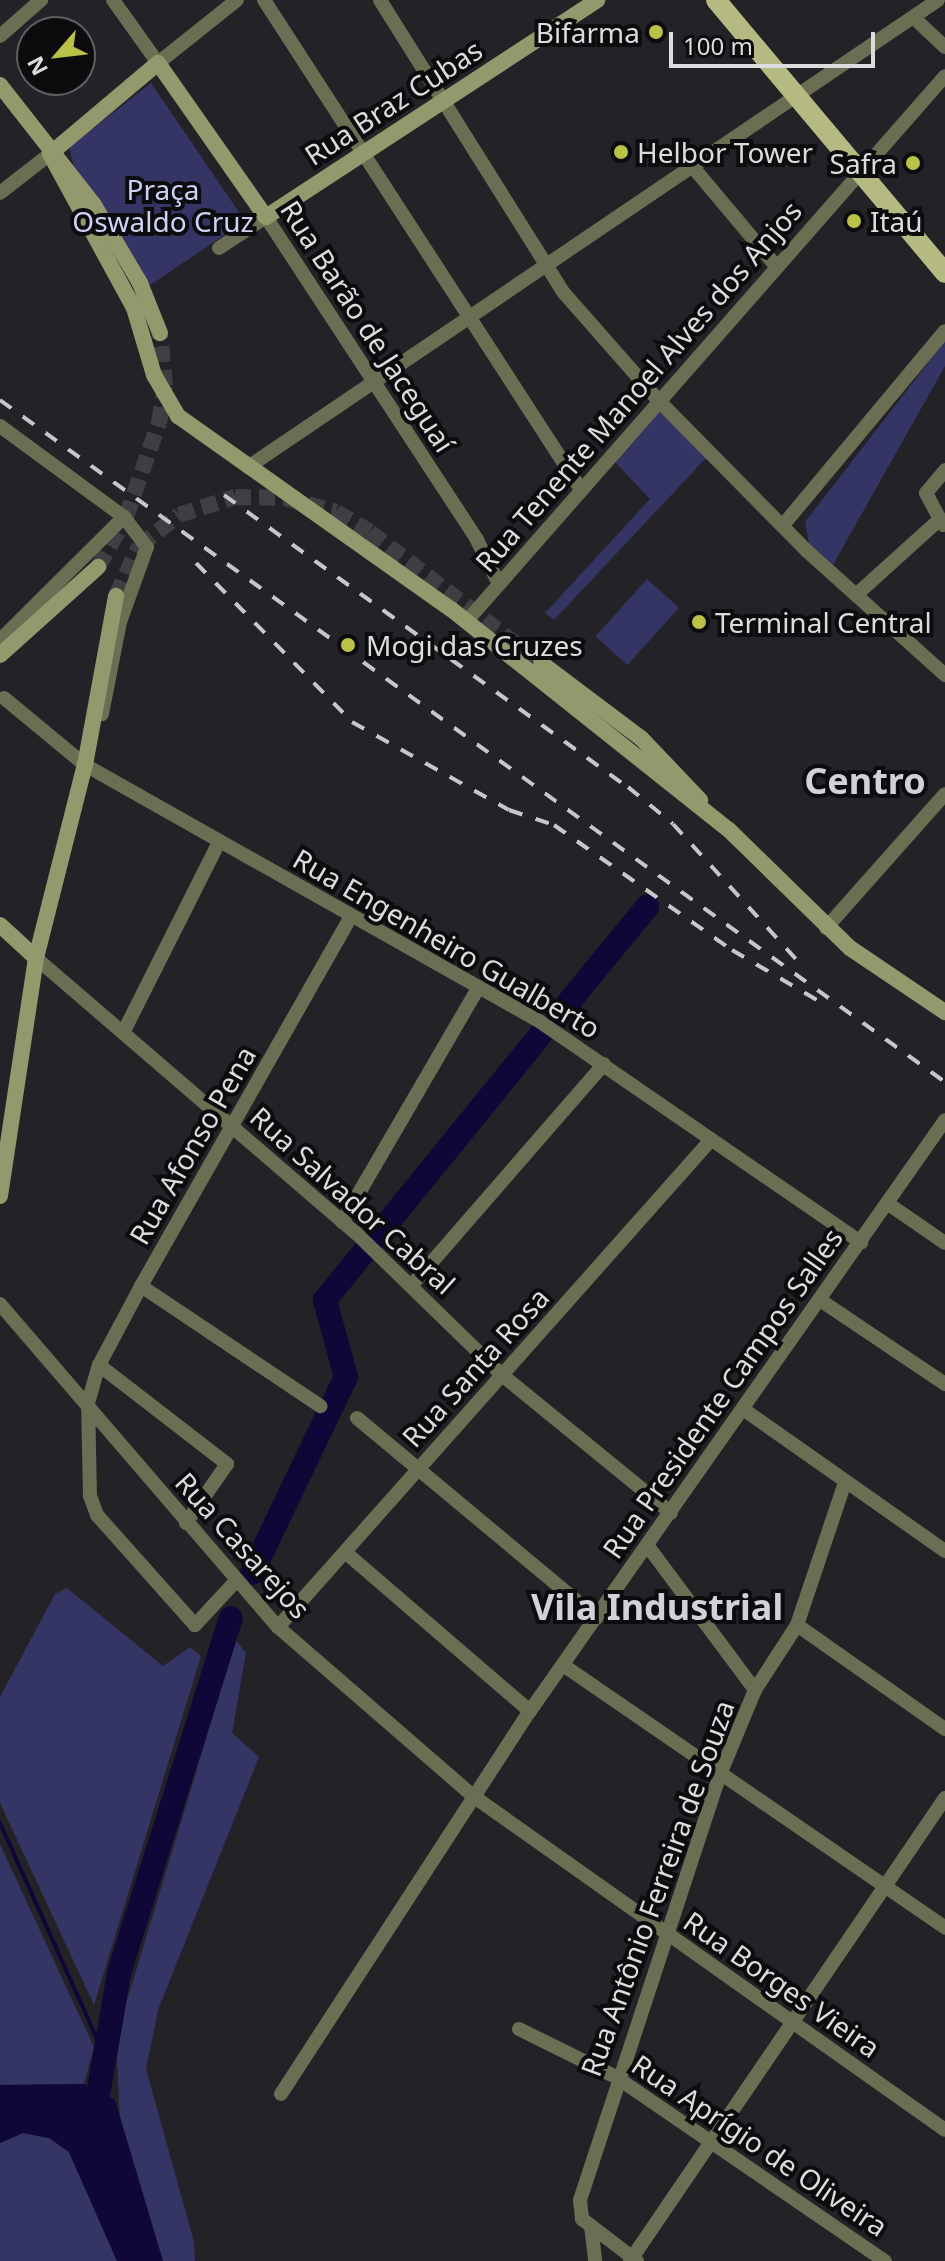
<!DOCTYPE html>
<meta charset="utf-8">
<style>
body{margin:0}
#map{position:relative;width:945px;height:2261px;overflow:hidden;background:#222227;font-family:"Noto Sans",sans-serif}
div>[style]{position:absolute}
.green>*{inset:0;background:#343465;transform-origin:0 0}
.water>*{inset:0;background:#0f0738}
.stream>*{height:4px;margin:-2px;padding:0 2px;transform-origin:2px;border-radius:2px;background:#0f0738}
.river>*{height:24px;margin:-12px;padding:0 12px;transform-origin:12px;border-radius:12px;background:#0f0738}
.secondary-tunnel>*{height:16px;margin-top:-8px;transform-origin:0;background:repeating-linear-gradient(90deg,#3e3e43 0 16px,transparent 0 24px)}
.street>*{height:14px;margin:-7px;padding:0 7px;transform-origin:7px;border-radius:7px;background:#6b6e53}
.secondary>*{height:16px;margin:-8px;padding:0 8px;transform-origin:8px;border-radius:8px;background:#94996d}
.primary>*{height:20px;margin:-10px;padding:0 10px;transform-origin:10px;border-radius:10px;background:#b4ba81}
.rail>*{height:4px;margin-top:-2px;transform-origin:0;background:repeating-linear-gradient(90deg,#c7c7ca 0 14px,transparent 0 28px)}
.dots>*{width:22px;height:22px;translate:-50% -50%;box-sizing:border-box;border:4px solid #0c0c0e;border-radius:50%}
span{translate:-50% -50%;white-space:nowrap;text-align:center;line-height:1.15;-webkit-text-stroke:8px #0c0c0e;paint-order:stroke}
.poi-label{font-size:28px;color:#dcdcdf}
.right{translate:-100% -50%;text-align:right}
.left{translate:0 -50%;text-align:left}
.street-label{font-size:28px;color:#dcdcdf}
.park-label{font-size:28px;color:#ced1f4}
.district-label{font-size:36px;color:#d1d2d8;font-weight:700}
.north{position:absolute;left:16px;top:16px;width:80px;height:80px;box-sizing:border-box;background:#0c0c0e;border:2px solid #5f5f62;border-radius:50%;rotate:242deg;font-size:22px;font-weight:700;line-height:32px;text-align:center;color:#dcdcdf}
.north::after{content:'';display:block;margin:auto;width:28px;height:36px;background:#b9c146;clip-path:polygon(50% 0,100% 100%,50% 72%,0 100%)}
.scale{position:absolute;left:669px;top:32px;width:206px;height:36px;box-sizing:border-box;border:4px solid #dcdcdf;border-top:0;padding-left:10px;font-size:24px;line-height:28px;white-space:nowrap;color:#dcdcdf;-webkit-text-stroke:6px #0c0c0e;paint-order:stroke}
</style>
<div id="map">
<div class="green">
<i style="clip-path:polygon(151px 83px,245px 221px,146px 288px,75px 171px,69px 147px)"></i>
<i style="clip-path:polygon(945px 341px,945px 366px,833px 565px,809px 544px,805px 522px)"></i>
<i style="clip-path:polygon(657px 409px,707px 457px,554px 620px,545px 613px,650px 499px,612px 459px)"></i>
<i style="left:647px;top:579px;width:43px;height:77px;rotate:42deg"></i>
<i style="clip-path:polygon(67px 1588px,163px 1666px,190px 1647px,201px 1656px,94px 2005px,0 1803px,0 1697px,55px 1594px)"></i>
<i style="clip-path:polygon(236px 1640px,246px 1653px,232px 1733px,259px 1757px,158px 2010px,146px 2069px,194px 2242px,195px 2261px,163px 2261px,120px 2125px,117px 2056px,126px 2004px)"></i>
<i style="clip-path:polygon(0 1844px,94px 2047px,84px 2084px,0 2085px)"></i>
<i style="clip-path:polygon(22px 2133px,49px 2138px,69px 2152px,117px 2261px,0 2261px,0 2143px)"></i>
</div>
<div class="water">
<i style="clip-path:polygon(84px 2084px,115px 2100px,163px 2261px,117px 2261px,69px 2152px,49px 2138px,23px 2133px,0 2143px,0 2085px)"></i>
</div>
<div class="stream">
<i style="left:0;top:1823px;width:256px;rotate:65.8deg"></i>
</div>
<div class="river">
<i style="left:559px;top:1014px;width:139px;rotate:-50.6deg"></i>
<i style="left:252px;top:1573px;width:217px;rotate:-64.4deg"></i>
<i style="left:346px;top:1377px;width:80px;rotate:-105.3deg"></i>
<i style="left:325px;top:1300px;width:341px;rotate:-50.9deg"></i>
<i style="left:93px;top:2124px;width:153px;rotate:-80.2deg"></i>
<i style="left:119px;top:1973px;width:372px;rotate:-72.5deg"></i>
</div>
<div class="secondary-tunnel">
<i style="left:98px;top:567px;width:57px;rotate:-60.8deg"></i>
<i style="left:126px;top:517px;width:100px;rotate:-70.7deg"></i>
<i style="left:159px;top:423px;width:37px;rotate:-81deg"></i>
<i style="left:165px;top:386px;width:53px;rotate:-95.4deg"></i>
<i style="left:116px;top:596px;width:55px;rotate:-65.3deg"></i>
<i style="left:139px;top:546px;width:51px;rotate:-37.8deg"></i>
<i style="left:179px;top:515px;width:59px;rotate:-17.8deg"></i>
<i style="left:235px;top:497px;width:50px;rotate:1.1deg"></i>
<i style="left:285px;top:498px;width:53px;rotate:15.4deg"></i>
<i style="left:336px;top:512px;width:39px;rotate:30deg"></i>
<i style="left:370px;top:532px;width:215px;rotate:37.5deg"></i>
</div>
<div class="street">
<i style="left:113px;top:0;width:77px;rotate:54.5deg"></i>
<i style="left:158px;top:63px;width:101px;rotate:-38.6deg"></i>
<i style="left:264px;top:0;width:581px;rotate:57.08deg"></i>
<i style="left:380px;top:0;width:346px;rotate:57.9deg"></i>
<i style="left:564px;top:293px;width:142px;rotate:48.7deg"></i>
<i style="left:658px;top:400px;width:212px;rotate:45.4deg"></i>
<i style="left:807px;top:551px;width:186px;rotate:41.9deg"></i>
<i style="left:913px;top:17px;width:44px;rotate:43.2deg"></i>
<i style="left:0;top:36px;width:55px;rotate:-41.3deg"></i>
<i style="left:692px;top:166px;width:131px;rotate:50deg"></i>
<i style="left:0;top:193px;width:63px;rotate:-38deg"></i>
<i style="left:219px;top:248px;width:56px;rotate:-33.4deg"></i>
<i style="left:266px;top:217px;width:386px;rotate:56.8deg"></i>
<i style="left:477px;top:540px;width:49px;rotate:63.4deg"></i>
<i style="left:0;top:426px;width:154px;rotate:36.3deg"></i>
<i style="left:124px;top:517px;width:38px;rotate:53deg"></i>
<i style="left:147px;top:547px;width:80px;rotate:109.8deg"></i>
<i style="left:120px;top:622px;width:94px;rotate:101.1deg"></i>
<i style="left:248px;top:467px;width:833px;rotate:-34.09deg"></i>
<i style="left:784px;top:524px;width:251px;rotate:-50.2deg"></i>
<i style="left:943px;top:525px;width:36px;rotate:-118deg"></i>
<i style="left:926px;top:493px;width:30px;rotate:-50deg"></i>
<i style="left:856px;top:595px;width:112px;rotate:-42.1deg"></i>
<i style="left:466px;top:622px;width:726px;rotate:-48.74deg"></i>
<i style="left:0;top:640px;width:175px;rotate:-44.8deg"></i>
<i style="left:4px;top:698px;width:105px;rotate:39.6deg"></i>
<i style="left:85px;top:765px;width:521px;rotate:29.42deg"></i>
<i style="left:539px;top:1021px;width:391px;rotate:34.5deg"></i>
<i style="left:826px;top:928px;width:179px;rotate:-48.4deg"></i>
<i style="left:36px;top:958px;width:422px;rotate:40.7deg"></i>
<i style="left:356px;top:1233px;width:204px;rotate:44.2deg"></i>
<i style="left:502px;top:1375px;width:218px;rotate:39.2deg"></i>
<i style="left:124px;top:1031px;width:212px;rotate:-63.3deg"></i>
<i style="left:887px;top:1203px;width:70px;rotate:34.6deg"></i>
<i style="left:342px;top:1222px;width:272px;rotate:-59.8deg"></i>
<i style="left:141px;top:1286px;width:216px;rotate:33.8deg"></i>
<i style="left:411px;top:1286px;width:294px;rotate:-49deg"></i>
<i style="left:820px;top:1300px;width:151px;rotate:33.9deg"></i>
<i style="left:0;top:1304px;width:426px;rotate:49.3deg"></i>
<i style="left:278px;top:1627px;width:258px;rotate:40.9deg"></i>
<i style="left:473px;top:1796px;width:578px;rotate:35.28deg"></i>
<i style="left:99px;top:1365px;width:162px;rotate:37.7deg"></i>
<i style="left:227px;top:1464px;width:72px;rotate:124.8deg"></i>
<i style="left:743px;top:1409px;width:247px;rotate:35.1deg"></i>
<i style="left:357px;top:1418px;width:312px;rotate:39.8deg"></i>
<i style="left:647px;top:1545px;width:181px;rotate:53.3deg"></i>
<i style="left:345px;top:1552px;width:244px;rotate:40.7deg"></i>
<i style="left:235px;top:1582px;width:59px;rotate:132.9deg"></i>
<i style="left:195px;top:1625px;width:147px;rotate:-131.7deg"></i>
<i style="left:97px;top:1515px;width:20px;rotate:-110deg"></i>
<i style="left:90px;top:1496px;width:93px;rotate:-91.2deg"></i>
<i style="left:88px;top:1403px;width:40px;rotate:-74deg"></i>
<i style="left:99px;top:1365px;width:89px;rotate:-62deg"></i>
<i style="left:141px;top:1286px;width:425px;rotate:-60.4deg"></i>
<i style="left:797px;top:1625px;width:181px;rotate:35.1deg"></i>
<i style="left:278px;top:1627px;width:650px;rotate:-48.37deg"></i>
<i style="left:563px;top:1665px;width:464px;rotate:34.5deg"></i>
<i style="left:519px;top:2029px;width:108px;rotate:26.3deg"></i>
<i style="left:616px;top:2077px;width:326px;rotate:34.4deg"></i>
<i style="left:281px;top:2094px;width:457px;rotate:-57deg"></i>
<i style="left:530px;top:1711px;width:722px;rotate:-54.92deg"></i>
<i style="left:591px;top:2226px;width:35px;rotate:83deg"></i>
<i style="left:630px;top:2261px;width:560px;rotate:-55.77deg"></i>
<i style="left:637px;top:2261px;width:69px;rotate:-142.6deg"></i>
<i style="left:582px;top:2219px;width:19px;rotate:-96deg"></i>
<i style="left:580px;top:2200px;width:451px;rotate:-71.8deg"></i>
<i style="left:721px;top:1772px;width:89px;rotate:-67.5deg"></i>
<i style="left:755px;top:1690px;width:77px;rotate:-57.1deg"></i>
<i style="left:797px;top:1625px;width:151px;rotate:-71.4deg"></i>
</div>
<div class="secondary">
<i style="left:0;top:85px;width:152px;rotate:51.9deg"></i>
<i style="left:94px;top:205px;width:91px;rotate:59.5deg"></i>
<i style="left:140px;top:283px;width:54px;rotate:68.2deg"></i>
<i style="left:50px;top:154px;width:175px;rotate:61.4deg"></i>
<i style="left:134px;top:308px;width:70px;rotate:73.4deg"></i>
<i style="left:154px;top:375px;width:48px;rotate:59.7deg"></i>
<i style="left:178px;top:416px;width:334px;rotate:35.3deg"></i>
<i style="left:451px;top:609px;width:355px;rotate:38.5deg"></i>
<i style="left:729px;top:830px;width:169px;rotate:44.3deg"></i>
<i style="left:850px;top:948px;width:115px;rotate:34deg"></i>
<i style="left:50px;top:154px;width:141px;rotate:-40.1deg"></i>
<i style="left:158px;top:63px;width:188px;rotate:55deg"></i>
<i style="left:266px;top:217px;width:396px;rotate:-33.2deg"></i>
<i style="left:0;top:655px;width:132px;rotate:-41.9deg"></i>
<i style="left:541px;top:663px;width:125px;rotate:36.9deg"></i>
<i style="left:641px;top:738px;width:86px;rotate:46.4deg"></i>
<i style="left:0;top:925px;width:49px;rotate:42.5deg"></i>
<i style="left:0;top:1196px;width:241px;rotate:-81.4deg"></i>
<i style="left:36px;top:958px;width:199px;rotate:-75.8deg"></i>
<i style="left:85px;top:765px;width:172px;rotate:-79.6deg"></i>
</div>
<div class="primary">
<i style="left:716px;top:0;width:356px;rotate:50deg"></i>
</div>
<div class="rail">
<i style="left:0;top:400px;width:1165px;rotate:35.82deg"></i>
<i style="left:224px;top:495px;width:498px;rotate:35.9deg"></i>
<i style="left:628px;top:787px;width:58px;rotate:39.4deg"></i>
<i style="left:673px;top:824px;width:193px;rotate:47.7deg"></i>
<i style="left:196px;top:563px;width:223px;rotate:45.5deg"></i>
<i style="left:352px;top:722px;width:180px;rotate:29.3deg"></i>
<i style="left:509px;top:810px;width:47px;rotate:18.4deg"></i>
<i style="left:554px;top:825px;width:218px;rotate:35.1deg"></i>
<i style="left:732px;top:950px;width:104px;rotate:30.5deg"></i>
</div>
<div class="dots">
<i style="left:656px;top:32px;background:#b9c146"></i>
<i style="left:621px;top:152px;background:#b9c146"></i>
<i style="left:913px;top:163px;background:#b9c146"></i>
<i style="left:854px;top:221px;background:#b9c146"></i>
<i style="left:699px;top:622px;background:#b9c146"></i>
<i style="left:348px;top:645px;background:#b9c146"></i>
</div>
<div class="poi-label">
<span class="right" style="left:640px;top:32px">Bifarma</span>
<span class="left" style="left:637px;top:152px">Helbor Tower</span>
<span class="right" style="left:897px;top:163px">Safra</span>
<span class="left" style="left:870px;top:221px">Itaú</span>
<span class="left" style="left:715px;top:622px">Terminal Central</span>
<span class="left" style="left:366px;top:645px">Mogi das Cruzes</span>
</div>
<div class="street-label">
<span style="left:393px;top:102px;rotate:-33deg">Rua Braz Cubas</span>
<span style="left:368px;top:326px;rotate:57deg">Rua Barão de Jaceguaí</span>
<span style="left:638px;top:386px;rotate:-49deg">Rua Tenente Manoel Alves dos Anjos</span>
<span style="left:447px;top:943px;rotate:30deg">Rua Engenheiro Gualberto</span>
<span style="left:192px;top:1145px;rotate:-60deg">Rua Afonso Pena</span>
<span style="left:353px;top:1200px;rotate:42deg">Rua Salvador Cabral</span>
<span style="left:475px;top:1367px;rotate:-48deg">Rua Santa Rosa</span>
<span style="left:722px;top:1393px;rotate:-55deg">Rua Presidente Campos Salles</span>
<span style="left:243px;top:1545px;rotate:48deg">Rua Casarejos</span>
<span style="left:657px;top:1888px;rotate:-70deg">Rua Antônio Ferreira de Souza</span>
<span style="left:782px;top:1984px;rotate:35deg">Rua Borges Vieira</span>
<span style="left:760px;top:2145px;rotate:34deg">Rua Aprígio de Oliveira</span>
</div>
<div class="park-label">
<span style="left:163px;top:205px">Praça<br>Oswaldo Cruz</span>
</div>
<div class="district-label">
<span style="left:865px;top:781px">Centro</span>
<span style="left:657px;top:1607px">Vila Industrial</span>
</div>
<div class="north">N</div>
<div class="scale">100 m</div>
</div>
